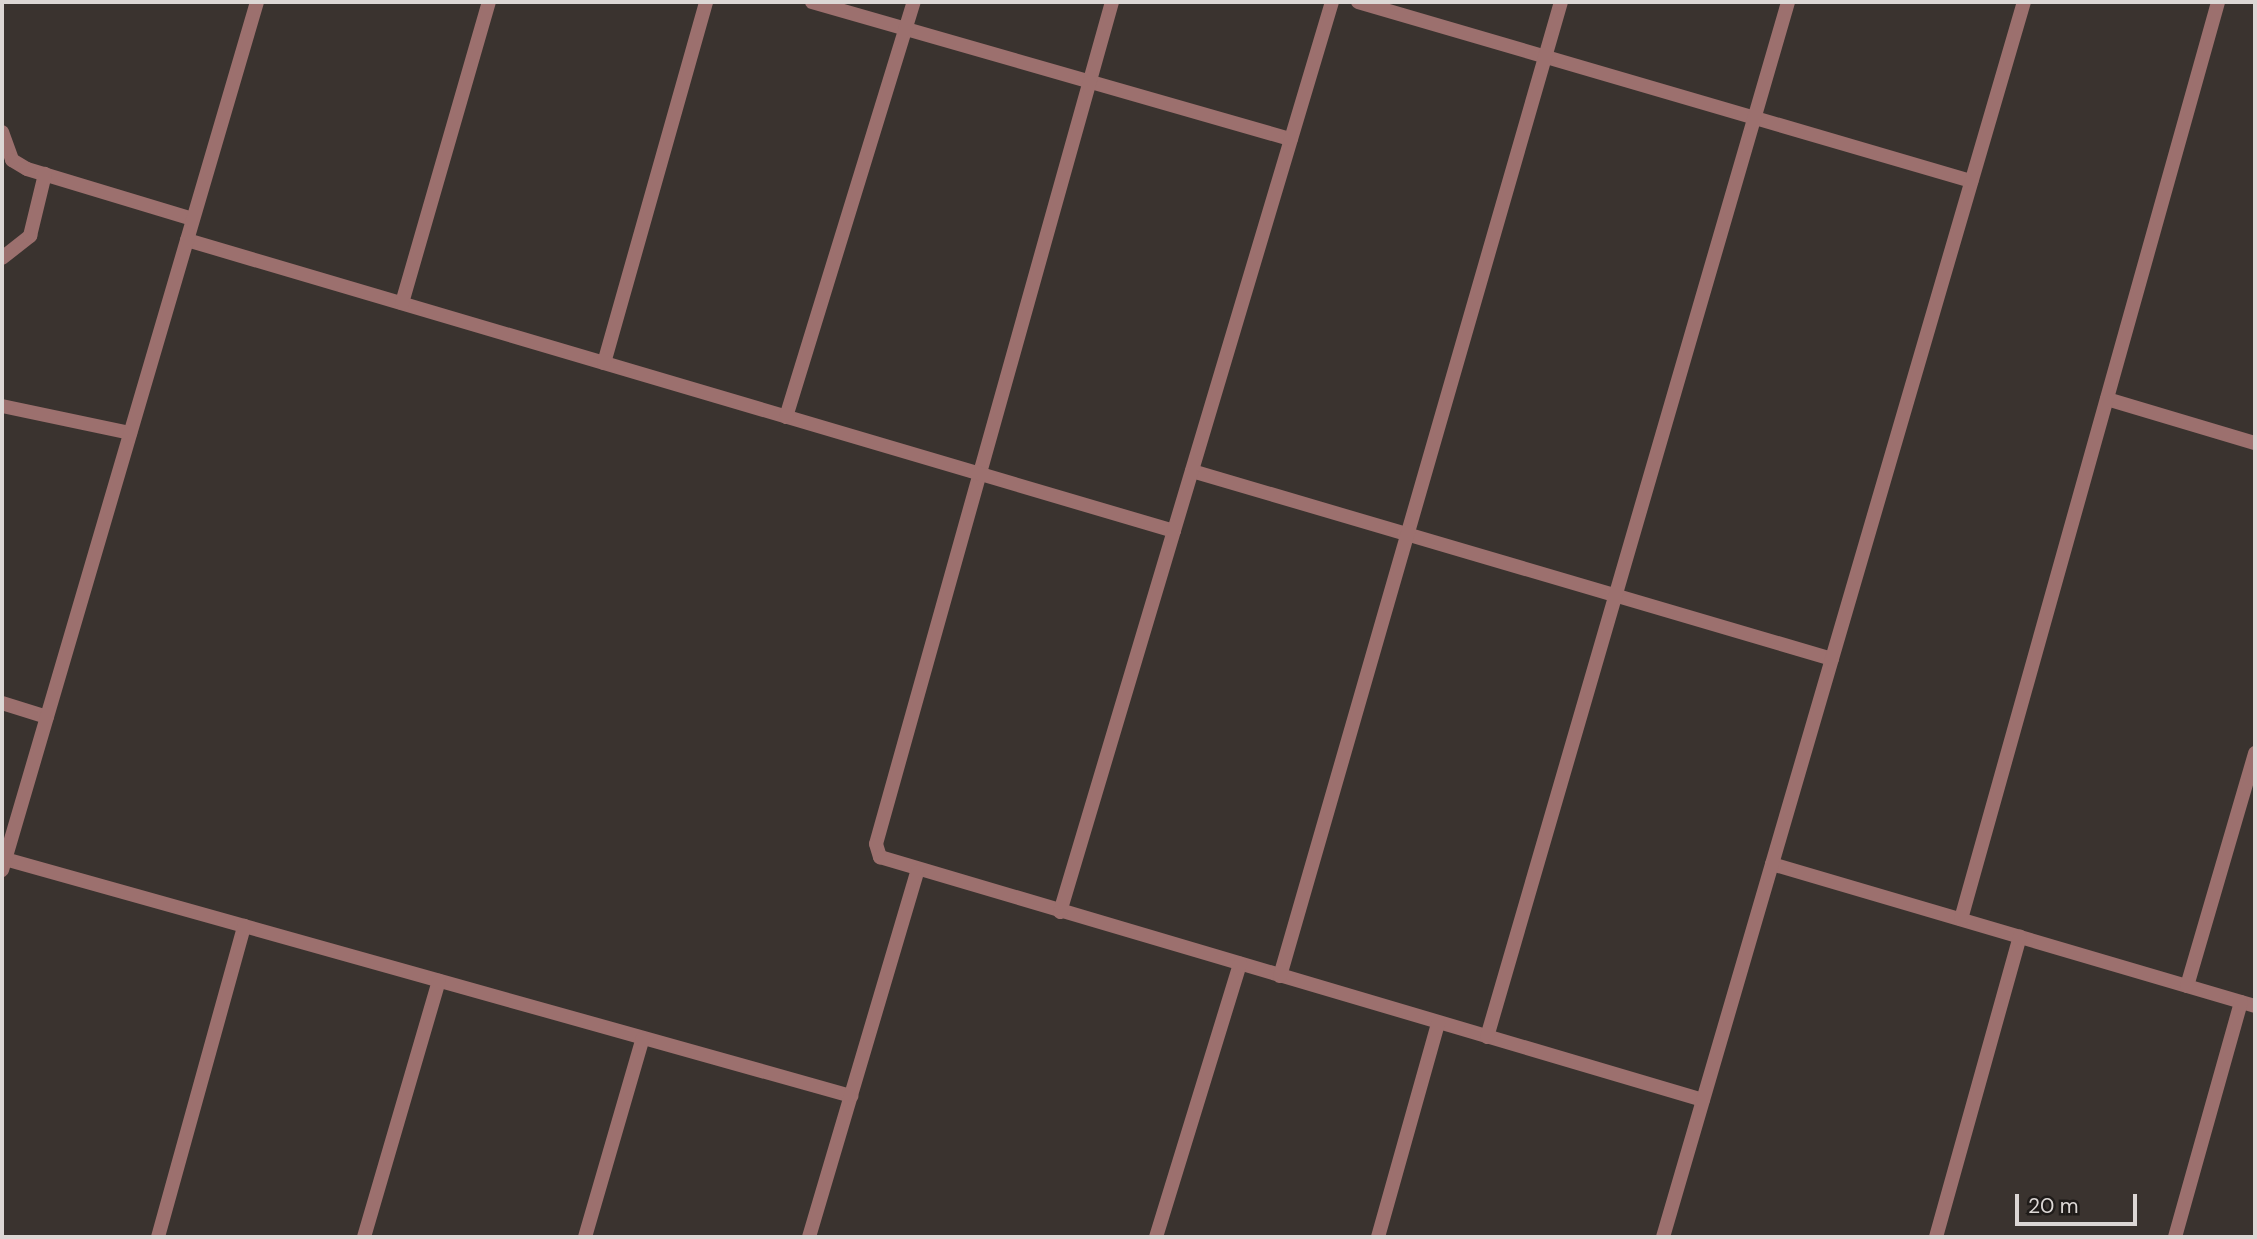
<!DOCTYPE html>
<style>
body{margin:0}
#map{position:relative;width:2257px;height:1239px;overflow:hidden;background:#3a332f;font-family:"DM Sans",sans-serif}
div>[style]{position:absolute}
.minor>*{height:14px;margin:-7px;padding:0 7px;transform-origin:7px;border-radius:7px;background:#9c706e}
.tertiary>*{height:14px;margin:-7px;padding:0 7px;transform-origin:7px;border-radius:7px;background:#9c706e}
span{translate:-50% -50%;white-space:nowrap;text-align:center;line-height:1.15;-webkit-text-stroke:7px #1f1b19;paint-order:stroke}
.frame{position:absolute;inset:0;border:4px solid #dcd7d5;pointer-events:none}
.scale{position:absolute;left:2015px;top:1194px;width:122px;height:32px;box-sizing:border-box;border:4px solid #dcd7d5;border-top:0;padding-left:9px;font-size:21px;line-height:24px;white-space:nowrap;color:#dcd7d5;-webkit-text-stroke:5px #1f1b19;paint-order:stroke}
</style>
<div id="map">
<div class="minor">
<i style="left:812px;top:2px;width:498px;rotate:16deg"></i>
<i style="left:1112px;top:2px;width:874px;rotate:105.66deg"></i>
<i style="left:876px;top:844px;width:14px;rotate:73deg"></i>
<i style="left:880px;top:857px;width:858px;rotate:16.45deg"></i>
<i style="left:1358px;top:2px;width:639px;rotate:16.28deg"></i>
<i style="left:2px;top:132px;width:30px;rotate:70deg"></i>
<i style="left:12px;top:160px;width:17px;rotate:31deg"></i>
<i style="left:27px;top:169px;width:173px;rotate:16.8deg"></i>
<i style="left:187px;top:240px;width:1029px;rotate:16.43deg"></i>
<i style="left:2px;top:258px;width:36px;rotate:-38deg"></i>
<i style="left:30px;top:236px;width:64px;rotate:-76.4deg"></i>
<i style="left:402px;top:303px;width:313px;rotate:-73.9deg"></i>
<i style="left:604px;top:363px;width:375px;rotate:-74.2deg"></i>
<i style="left:2107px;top:399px;width:154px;rotate:16.6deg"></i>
<i style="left:2px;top:406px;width:131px;rotate:11.9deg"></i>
<i style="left:786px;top:417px;width:434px;rotate:-72.9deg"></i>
<i style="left:1192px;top:471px;width:667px;rotate:16.37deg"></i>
<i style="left:2px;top:703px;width:47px;rotate:17.3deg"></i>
<i style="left:5px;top:859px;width:879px;rotate:15.65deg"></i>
<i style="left:1772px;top:864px;width:503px;rotate:16.38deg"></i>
<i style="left:1060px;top:912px;width:950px;rotate:-73.36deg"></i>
<i style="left:1961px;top:919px;width:952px;rotate:-74.34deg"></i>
<i style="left:1280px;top:976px;width:1014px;rotate:-73.91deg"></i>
<i style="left:2187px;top:986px;width:243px;rotate:-73.7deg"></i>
<i style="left:1487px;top:1037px;width:1078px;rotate:-73.78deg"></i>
<i style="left:158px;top:1237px;width:323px;rotate:-74.5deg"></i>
<i style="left:364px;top:1237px;width:267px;rotate:-73.7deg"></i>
<i style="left:585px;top:1237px;width:207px;rotate:-73.8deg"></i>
<i style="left:809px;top:1237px;width:381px;rotate:-73.5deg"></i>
<i style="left:1156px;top:1237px;width:286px;rotate:-72.9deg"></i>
<i style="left:1378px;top:1237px;width:222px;rotate:-74.3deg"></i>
<i style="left:1936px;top:1237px;width:312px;rotate:-74.4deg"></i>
<i style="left:2175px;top:1237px;width:244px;rotate:-74.3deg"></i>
</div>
<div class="tertiary">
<i style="left:2px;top:870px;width:905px;rotate:-73.63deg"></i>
<i style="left:1663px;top:1237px;width:1287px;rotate:-73.71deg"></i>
</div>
<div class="frame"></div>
<div class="scale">20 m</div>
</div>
